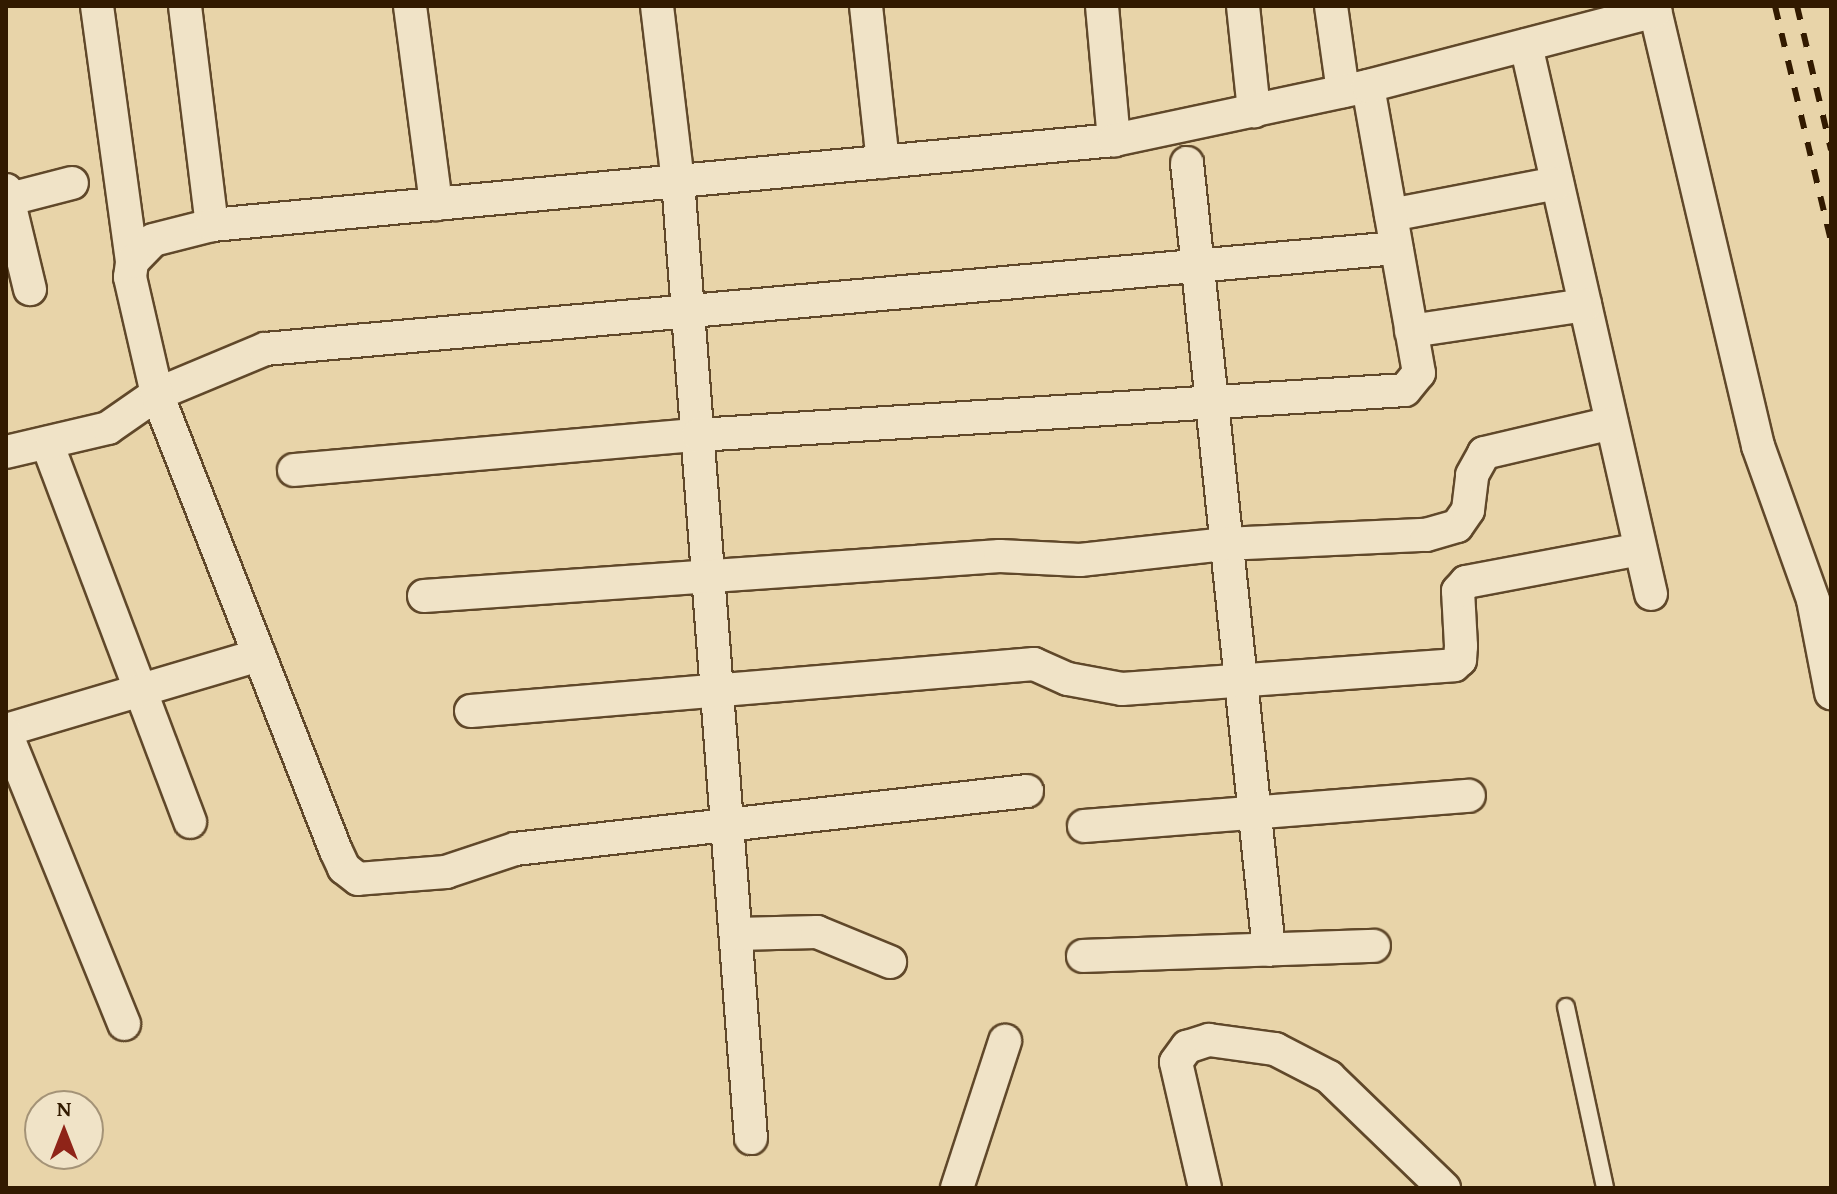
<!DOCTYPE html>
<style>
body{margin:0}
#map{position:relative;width:1837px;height:1194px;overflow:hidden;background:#e8d4a9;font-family:"Gentium Book Plus",serif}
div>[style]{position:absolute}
.roads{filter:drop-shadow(2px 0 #60482a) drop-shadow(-2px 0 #60482a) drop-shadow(0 2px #60482a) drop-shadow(0 -2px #60482a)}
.service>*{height:16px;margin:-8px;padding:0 8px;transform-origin:8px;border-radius:8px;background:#f0e3c7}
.minor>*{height:32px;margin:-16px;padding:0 16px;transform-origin:16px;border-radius:16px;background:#f0e3c7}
.rail>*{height:6px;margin-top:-3px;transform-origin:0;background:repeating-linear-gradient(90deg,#321a00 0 14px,transparent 0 28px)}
span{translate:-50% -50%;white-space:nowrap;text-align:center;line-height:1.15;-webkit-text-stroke:6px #f0e3c7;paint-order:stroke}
.frame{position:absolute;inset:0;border:8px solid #321a00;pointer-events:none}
.north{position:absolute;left:24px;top:1090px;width:80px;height:80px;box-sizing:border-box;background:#f0e3c7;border:2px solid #a49377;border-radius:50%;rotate:0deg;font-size:22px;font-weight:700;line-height:32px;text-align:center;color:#321a00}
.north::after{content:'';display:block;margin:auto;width:28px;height:36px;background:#8f2418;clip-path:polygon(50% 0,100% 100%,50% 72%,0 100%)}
</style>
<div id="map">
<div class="roads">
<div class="service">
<i style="left:1566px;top:1007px;width:185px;rotate:77.8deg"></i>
</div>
<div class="minor">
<i style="left:97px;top:6px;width:258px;rotate:82.2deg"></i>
<i style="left:185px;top:6px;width:221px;rotate:83deg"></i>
<i style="left:410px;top:6px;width:200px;rotate:82.5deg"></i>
<i style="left:657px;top:6px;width:176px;rotate:83.2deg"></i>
<i style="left:678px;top:181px;width:960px;rotate:85.64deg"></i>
<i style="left:866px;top:6px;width:157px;rotate:83.8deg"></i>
<i style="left:1102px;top:6px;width:135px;rotate:84.9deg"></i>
<i style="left:1243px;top:6px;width:106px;rotate:84deg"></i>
<i style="left:1331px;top:6px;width:86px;rotate:82deg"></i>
<i style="left:1654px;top:6px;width:452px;rotate:76.7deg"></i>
<i style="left:1758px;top:446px;width:164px;rotate:70.3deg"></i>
<i style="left:1813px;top:600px;width:95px;rotate:79deg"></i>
<i style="left:1526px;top:45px;width:563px;rotate:77.17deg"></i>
<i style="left:1187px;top:163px;width:791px;rotate:84.05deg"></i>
<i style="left:6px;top:190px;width:102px;rotate:76.4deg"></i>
<i style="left:6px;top:200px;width:68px;rotate:-14.4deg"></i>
<i style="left:1391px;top:215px;width:169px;rotate:-10.9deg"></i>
<i style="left:1411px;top:331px;width:176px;rotate:-8.5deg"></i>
<i style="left:47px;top:443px;width:405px;rotate:69.3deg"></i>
<i style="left:6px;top:452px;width:105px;rotate:-13.2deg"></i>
<i style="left:108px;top:428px;width:60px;rotate:-34.8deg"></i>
<i style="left:157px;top:394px;width:117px;rotate:-22.6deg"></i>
<i style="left:265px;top:349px;width:1136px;rotate:-5.1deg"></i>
<i style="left:294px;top:470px;width:406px;rotate:-5deg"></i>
<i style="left:698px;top:435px;width:708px;rotate:-3.64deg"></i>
<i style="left:1405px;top:390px;width:22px;rotate:-51deg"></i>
<i style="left:1419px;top:373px;width:291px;rotate:-100.1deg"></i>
<i style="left:424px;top:596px;width:577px;rotate:-3.97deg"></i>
<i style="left:1000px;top:556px;width:80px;rotate:2.9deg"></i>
<i style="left:1080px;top:560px;width:145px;rotate:-6.3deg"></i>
<i style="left:1224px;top:544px;width:202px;rotate:-2.6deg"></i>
<i style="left:1426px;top:535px;width:32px;rotate:-16deg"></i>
<i style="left:1457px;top:526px;width:19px;rotate:-55deg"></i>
<i style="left:1468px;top:510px;width:35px;rotate:-83deg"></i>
<i style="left:1472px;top:475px;width:25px;rotate:-61deg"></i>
<i style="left:1484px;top:453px;width:131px;rotate:-13.2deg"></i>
<i style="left:471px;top:711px;width:565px;rotate:-4.77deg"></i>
<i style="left:1034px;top:664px;width:37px;rotate:24deg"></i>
<i style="left:1068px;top:679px;width:55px;rotate:10.5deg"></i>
<i style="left:1122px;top:689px;width:333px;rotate:-4.1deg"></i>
<i style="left:1454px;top:665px;width:8px;rotate:-40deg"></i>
<i style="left:1460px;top:660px;width:14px;rotate:-86deg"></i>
<i style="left:1461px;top:646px;width:55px;rotate:-93.1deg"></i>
<i style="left:1458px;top:591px;width:12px;rotate:-48deg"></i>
<i style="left:1466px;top:582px;width:177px;rotate:-10.7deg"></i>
<i style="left:6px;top:730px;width:264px;rotate:-16.5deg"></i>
<i style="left:6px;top:733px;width:314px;rotate:67.9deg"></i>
<i style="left:1027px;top:791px;width:515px;rotate:173.54deg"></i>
<i style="left:515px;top:849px;width:73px;rotate:161.6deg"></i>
<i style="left:446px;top:872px;width:88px;rotate:175.5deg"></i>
<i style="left:358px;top:879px;width:18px;rotate:-142deg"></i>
<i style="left:344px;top:868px;width:19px;rotate:-115deg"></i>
<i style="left:336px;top:851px;width:491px;rotate:-111.4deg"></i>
<i style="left:157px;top:394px;width:120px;rotate:-103deg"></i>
<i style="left:130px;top:277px;width:15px;rotate:-82deg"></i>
<i style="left:132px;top:262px;width:30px;rotate:-46deg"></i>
<i style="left:153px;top:240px;width:61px;rotate:-14.3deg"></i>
<i style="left:212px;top:225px;width:906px;rotate:-5.38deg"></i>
<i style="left:1114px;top:140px;width:260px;rotate:-12deg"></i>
<i style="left:1368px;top:86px;width:297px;rotate:-14.6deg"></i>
<i style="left:1084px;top:826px;width:386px;rotate:-4.5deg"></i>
<i style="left:736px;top:934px;width:81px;rotate:-1.4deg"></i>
<i style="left:817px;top:932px;width:79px;rotate:22.3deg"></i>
<i style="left:1083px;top:956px;width:291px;rotate:-2deg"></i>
<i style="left:957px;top:1188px;width:155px;rotate:-71.9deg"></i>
<i style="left:1205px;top:1188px;width:129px;rotate:-103deg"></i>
<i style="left:1176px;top:1062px;width:19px;rotate:-54deg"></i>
<i style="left:1187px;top:1047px;width:23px;rotate:-18deg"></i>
<i style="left:1209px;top:1040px;width:67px;rotate:7.8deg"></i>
<i style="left:1275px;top:1049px;width:61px;rotate:27.4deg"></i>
<i style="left:1329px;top:1077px;width:160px;rotate:44deg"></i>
</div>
</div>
<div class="rail">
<i style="left:1775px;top:6px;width:242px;rotate:76.6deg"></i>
<i style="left:1797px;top:6px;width:148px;rotate:76.7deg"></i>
</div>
<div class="frame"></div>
<div class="north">N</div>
</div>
